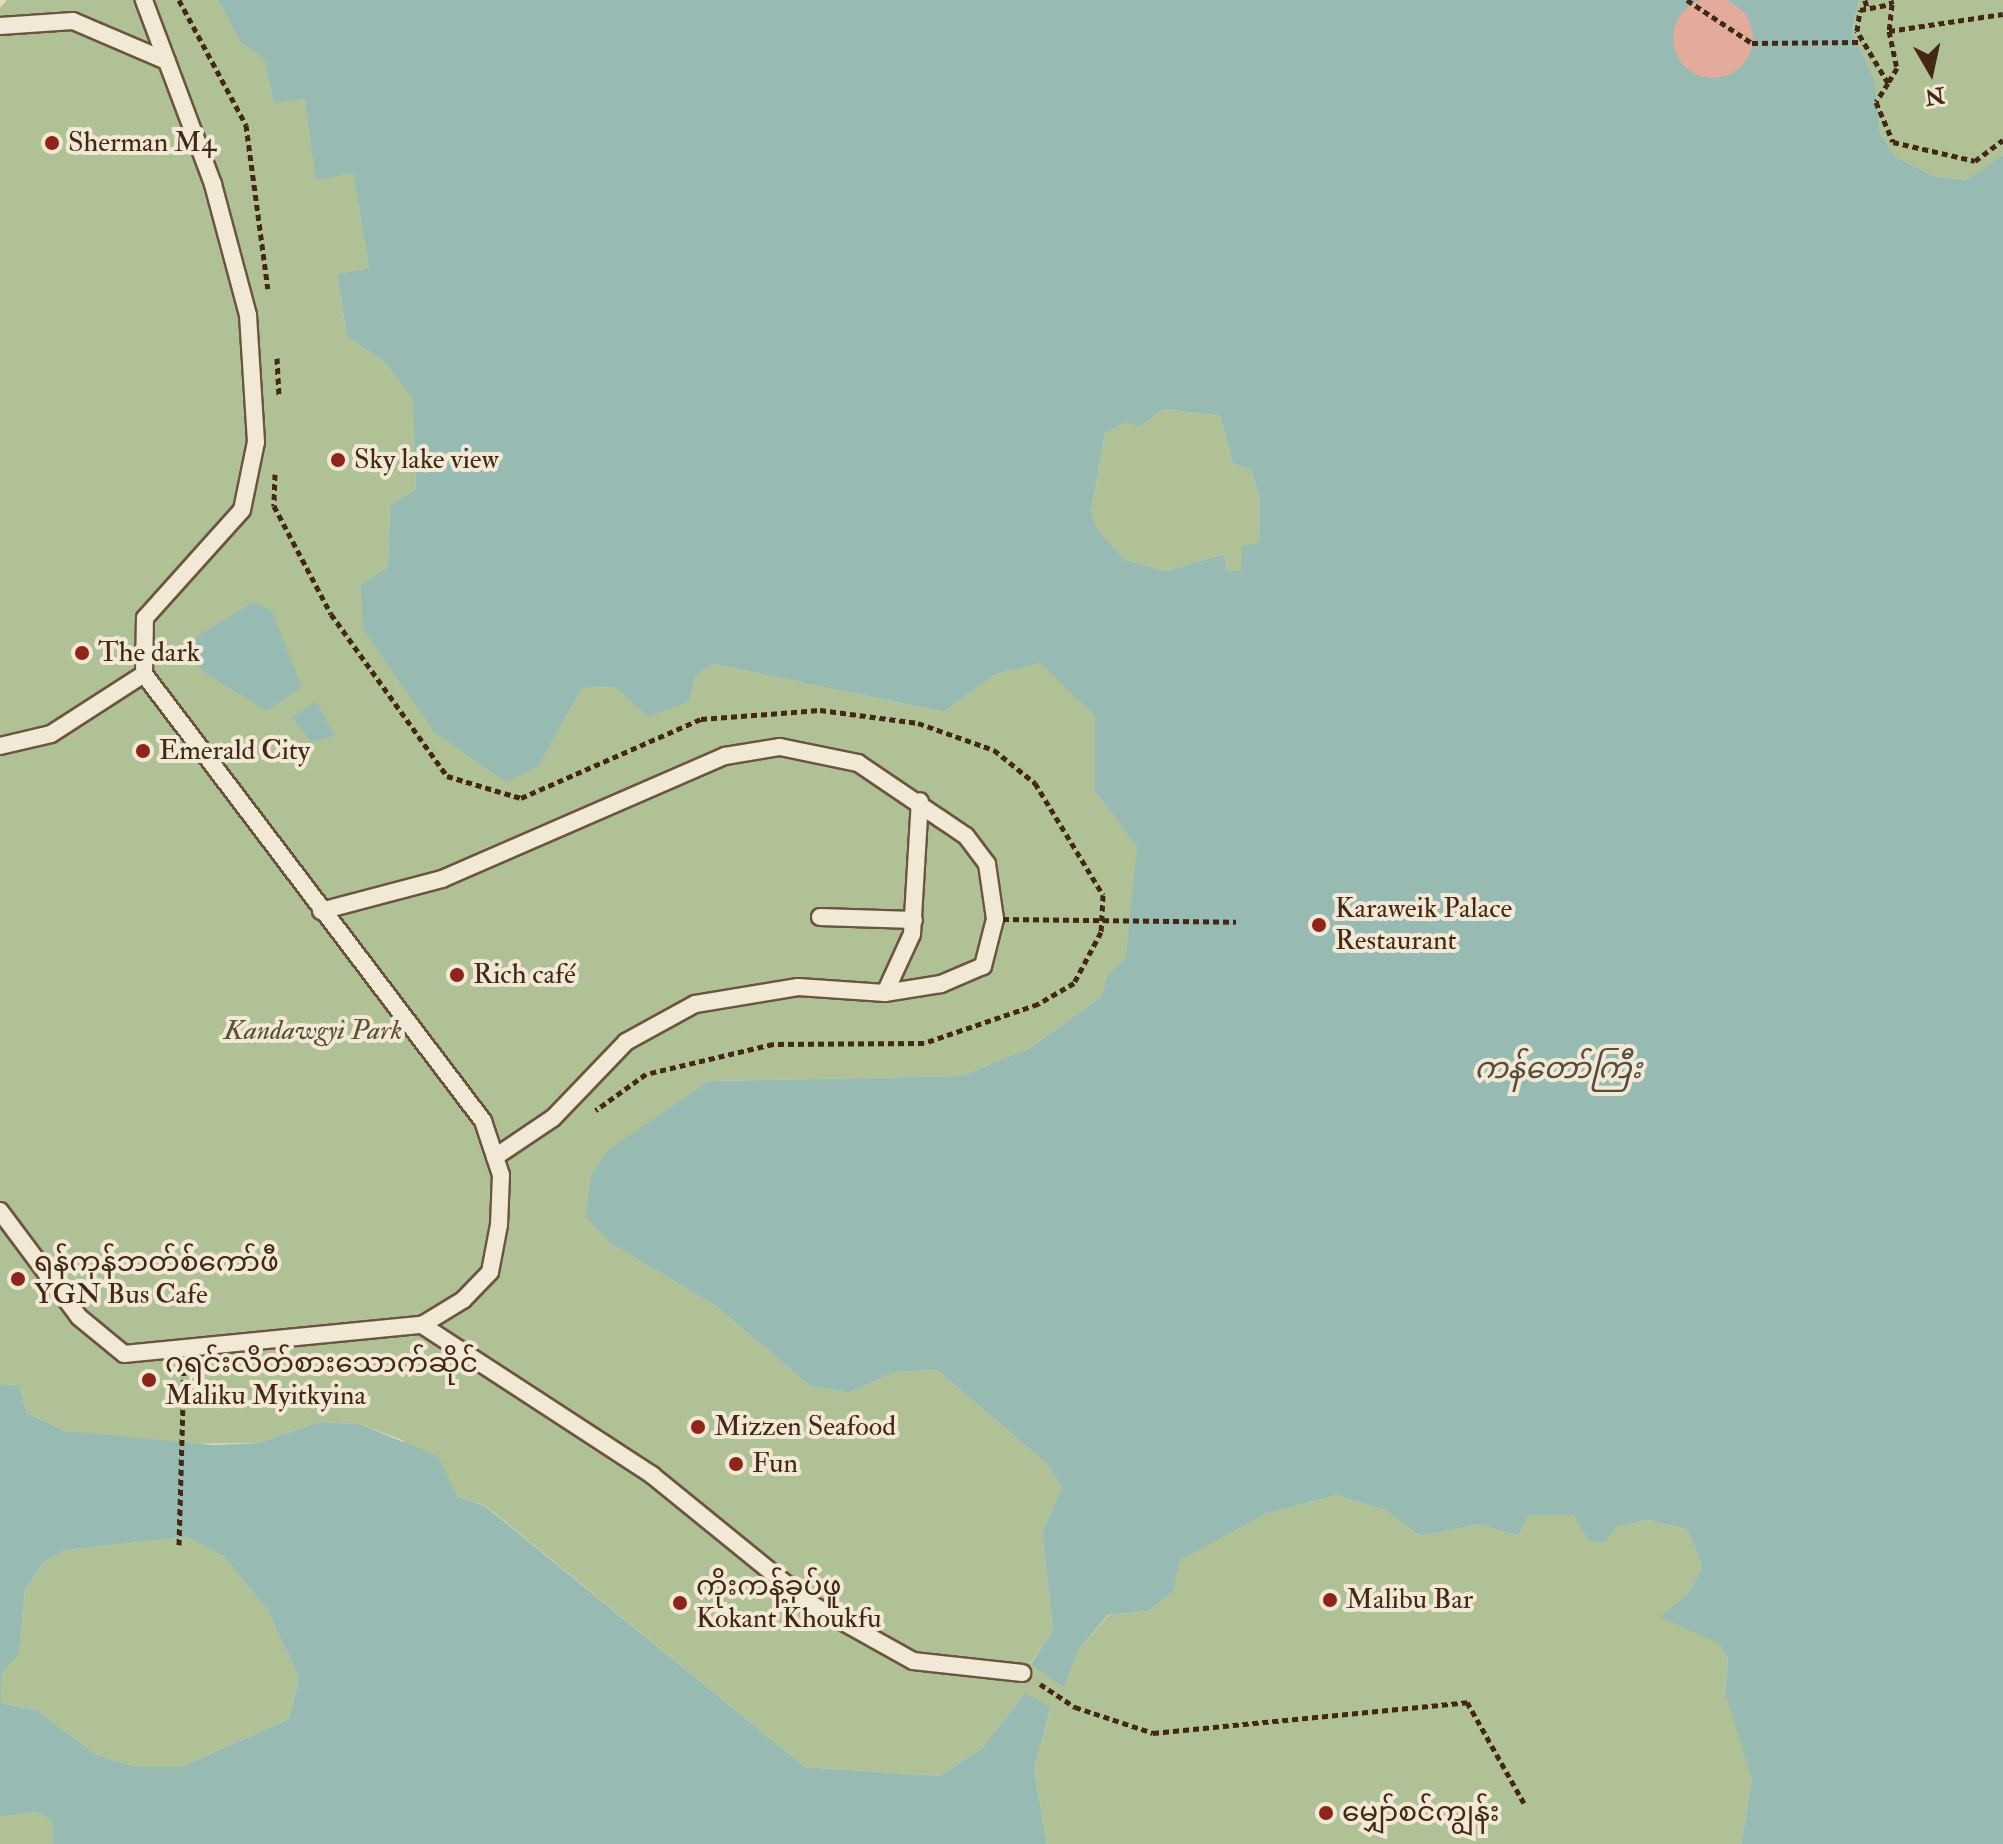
<!DOCTYPE html>
<meta charset="utf-8">
<style>
body{margin:0}
#map{position:relative;width:2003px;height:1844px;overflow:hidden;background:#e9dbbe;font-family:"IM FELL Double Pica","Noto Sans Myanmar",serif}
div>[style]{position:absolute}
.green>*{inset:0;background:#b0c196}
.water>*{inset:0;background:#97bbb3}
.building>*{inset:0;background:#e2ab9b}
.round{border-radius:50%}
.path>*{height:5px;margin-top:-2.5px;transform-origin:0;background:repeating-linear-gradient(90deg,#422815 0 6px,transparent 0 10px)}
.roads{filter:drop-shadow(2px 0 #6c553f) drop-shadow(-2px 0 #6c553f) drop-shadow(0 2px #6c553f) drop-shadow(0 -2px #6c553f)}
.service>*{height:16px;margin:-8px;padding:0 8px;transform-origin:8px;border-radius:8px;background:#f1e8d5}
.path-bridge>*{height:5px;margin-top:-2.5px;transform-origin:0;background:repeating-linear-gradient(90deg,#422815 0 6px,transparent 0 10px)}
.dots>*{width:22px;height:22px;translate:-50% -50%;box-sizing:border-box;border:4px solid #f1e8d5;border-radius:50%}
span{translate:-50% -50%;white-space:nowrap;text-align:center;line-height:1.15;-webkit-text-stroke:8px #f1e8d5;paint-order:stroke}
.poi-label{font-size:28px;color:#422815}
.left{translate:0 -50%;text-align:left}
.park-label{font-size:28px;color:#5e4e35;font-style:italic}
.water-label{font-size:30px;color:#574d3c;font-style:italic}
.north{position:absolute;left:1891px;top:32px;width:80px;height:80px;-webkit-text-stroke:6px #f1e8d5;paint-order:stroke;rotate:171deg;font-size:22px;font-weight:700;line-height:32px;text-align:center;color:#422815}
.north::after{content:'';display:block;margin:auto;width:28px;height:36px;background:#422815;clip-path:polygon(50% 0,100% 100%,50% 72%,0 100%)}
</style>
<div id="map">
<div class="green">
<i style="clip-path:polygon(7px 0,218px 0,240px 42px,264px 57px,274px 102px,305px 99px,353px 172px,369px 268px,337px 274px,347px 337px,386px 363px,414px 400px,416px 491px,390px 505px,388px 567px,539px 766px,582px 688px,615px 687px,659px 710px,690px 701px,695px 677px,713px 664px,944px 712px,996px 674px,1040px 662px,1095px 717px,1095px 791px,1137px 848px,1134px 925px,1126px 956px,1107px 976px,1101px 997px,1030px 1048px,961px 1076px,709px 1081px,613px 1245px,716px 1306px,809px 1385px,848px 1393px,895px 1372px,937px 1370px,1046px 1463px,1062px 1488px,1042px 1532px,1053px 1630px,1031px 1663px,1064px 1688px,1079px 1649px,1109px 1615px,1148px 1611px,1173px 1592px,1179px 1560px,1266px 1514px,1336px 1495px,1385px 1510px,1420px 1536px,1479px 1524px,1518px 1536px,1529px 1515px,1575px 1515px,1616px 1527px,1648px 1520px,1688px 1530px,1702px 1567px,1687px 1595px,1728px 1658px,1725px 1693px,1749px 1752px,1752px 1779px,1741px 1844px,1047px 1844px,1034px 1769px,1051px 1708px,1024px 1694px,982px 1748px,940px 1776px,805px 1767px,486px 1506px,457px 1496px,402px 1440px,359px 1424px,318px 1422px,259px 1443px,173px 1444px,66px 1431px,27px 1413px,19px 1385px,0 1384px,0 8px)"></i>
<i style="clip-path:polygon(1859px 0,2003px 0,2003px 155px,1968px 180px,1934px 176px,1896px 157px,1880px 133px,1875px 80px,1852px 32px)"></i>
<i style="clip-path:polygon(1163px 409px,1220px 416px,1233px 464px,1251px 470px,1260px 497px,1259px 544px,1241px 571px,1227px 571px,1225px 554px,1165px 571px,1126px 560px,1097px 529px,1091px 511px,1105px 434px,1125px 421px,1140px 427px)"></i>
<i style="clip-path:polygon(187px 1537px,223px 1556px,267px 1609px,299px 1678px,289px 1719px,181px 1767px,136px 1767px,97px 1755px,36px 1710px,1px 1703px,2px 1674px,19px 1652px,25px 1590px,44px 1562px,66px 1550px)"></i>
<i style="clip-path:polygon(37px 1812px,52px 1821px,53px 1844px,0 1844px,0 1817px)"></i>
</div>
<div class="water">
<i style="clip-path:polygon(evenodd,218px 0,1859px 0,1852px 32px,1875px 80px,1880px 133px,1896px 157px,1934px 176px,1967px 180px,2003px 155px,2003px 1844px,1741px 1844px,1752px 1779px,1725px 1693px,1728px 1658px,1718px 1643px,1660px 1617px,1687px 1595px,1702px 1567px,1688px 1530px,1648px 1520px,1616px 1527px,1605px 1542px,1589px 1542px,1574px 1515px,1529px 1515px,1518px 1536px,1479px 1524px,1420px 1536px,1385px 1510px,1336px 1495px,1266px 1514px,1180px 1560px,1173px 1592px,1148px 1611px,1108px 1615px,1079px 1649px,1064px 1688px,1031px 1664px,1053px 1630px,1042px 1532px,1062px 1488px,1046px 1463px,937px 1370px,895px 1372px,848px 1393px,809px 1385px,716px 1306px,613px 1245px,586px 1217px,591px 1176px,608px 1150px,709px 1081px,961px 1076px,1030px 1048px,1101px 997px,1107px 976px,1126px 956px,1137px 848px,1095px 791px,1095px 717px,1040px 663px,996px 674px,944px 712px,713px 664px,695px 677px,690px 701px,648px 717px,615px 687px,582px 688px,539px 766px,506px 782px,435px 733px,363px 629px,361px 585px,388px 567px,390px 505px,416px 490px,413px 400px,386px 363px,347px 337px,337px 274px,369px 268px,353px 173px,316px 180px,305px 99px,274px 103px,264px 58px,240px 42px,218px 0,1163px 409px,1220px 416px,1233px 464px,1251px 470px,1260px 497px,1259px 543px,1242px 546px,1241px 571px,1227px 571px,1225px 554px,1165px 571px,1126px 560px,1097px 529px,1091px 511px,1105px 434px,1125px 422px,1140px 427px,1163px 409px)"></i>
<i style="clip-path:polygon(253px 602px,272px 611px,302px 687px,267px 711px,202px 671px,190px 655px,198px 636px)"></i>
<i style="clip-path:polygon(316px 701px,335px 736px,311px 742px,292px 717px)"></i>
<i style="clip-path:polygon(evenodd,0 1384px,19px 1385px,27px 1413px,66px 1431px,212px 1445px,259px 1443px,318px 1422px,359px 1424px,438px 1456px,457px 1496px,485px 1506px,805px 1767px,940px 1776px,982px 1748px,1025px 1693px,1051px 1707px,1034px 1769px,1047px 1844px,53px 1844px,52px 1821px,37px 1812px,0 1817px,0 1384px,187px 1537px,223px 1556px,267px 1609px,299px 1678px,289px 1719px,181px 1767px,136px 1767px,97px 1755px,36px 1710px,1px 1703px,2px 1674px,19px 1653px,25px 1590px,44px 1562px,66px 1550px,187px 1537px)"></i>
</div>
<div class="building">
<i class="round" style="left:1673px;top:-2px;width:80px;height:80px"></i>
</div>
<div class="path">
<i style="left:179px;top:0;width:142px;rotate:61.8deg"></i>
<i style="left:246px;top:125px;width:165px;rotate:82.4deg"></i>
<i style="left:1687px;top:0;width:78px;rotate:33.5deg"></i>
<i style="left:1752px;top:43px;width:107px;rotate:-0.5deg"></i>
<i style="left:1865px;top:0;width:8px;rotate:76deg"></i>
<i style="left:1891px;top:0;width:4px;rotate:76deg"></i>
<i style="left:1892px;top:4px;width:27px;rotate:96deg"></i>
<i style="left:1889px;top:31px;width:38px;rotate:78deg"></i>
<i style="left:1897px;top:68px;width:17px;rotate:121deg"></i>
<i style="left:1888px;top:83px;width:61px;rotate:-120.8deg"></i>
<i style="left:1857px;top:31px;width:21px;rotate:-82deg"></i>
<i style="left:1860px;top:10px;width:33px;rotate:-11deg"></i>
<i style="left:1889px;top:31px;width:115px;rotate:-8.5deg"></i>
<i style="left:1888px;top:83px;width:22px;rotate:122deg"></i>
<i style="left:1876px;top:102px;width:43px;rotate:67deg"></i>
<i style="left:1893px;top:142px;width:84px;rotate:13deg"></i>
<i style="left:1975px;top:161px;width:35px;rotate:-37deg"></i>
<i style="left:277px;top:358px;width:38px;rotate:87deg"></i>
<i style="left:275px;top:474px;width:32px;rotate:92deg"></i>
<i style="left:274px;top:506px;width:122px;rotate:62.2deg"></i>
<i style="left:331px;top:614px;width:199px;rotate:54.4deg"></i>
<i style="left:447px;top:776px;width:77px;rotate:16.6deg"></i>
<i style="left:521px;top:798px;width:197px;rotate:-23.7deg"></i>
<i style="left:701px;top:719px;width:119px;rotate:-4.3deg"></i>
<i style="left:820px;top:710px;width:99px;rotate:7.6deg"></i>
<i style="left:918px;top:723px;width:81px;rotate:19.6deg"></i>
<i style="left:994px;top:750px;width:53px;rotate:38.8deg"></i>
<i style="left:1035px;top:783px;width:131px;rotate:58.7deg"></i>
<i style="left:1103px;top:895px;width:37px;rotate:93deg"></i>
<i style="left:1101px;top:932px;width:58px;rotate:117.9deg"></i>
<i style="left:1074px;top:983px;width:42px;rotate:149.7deg"></i>
<i style="left:1038px;top:1004px;width:120px;rotate:161.1deg"></i>
<i style="left:924px;top:1043px;width:151px;rotate:179.6deg"></i>
<i style="left:773px;top:1044px;width:130px;rotate:166.7deg"></i>
<i style="left:646px;top:1074px;width:62px;rotate:144.2deg"></i>
<i style="left:179px;top:1545px;width:174px;rotate:-88.4deg"></i>
<i style="left:1040px;top:1684px;width:42px;rotate:33.3deg"></i>
<i style="left:1075px;top:1707px;width:82px;rotate:18.4deg"></i>
<i style="left:1153px;top:1733px;width:316px;rotate:-5.6deg"></i>
<i style="left:1467px;top:1702px;width:116px;rotate:60.6deg"></i>
</div>
<div class="roads">
<div class="service">
<i style="left:0;top:26px;width:73px;rotate:-3.9deg"></i>
<i style="left:73px;top:21px;width:102px;rotate:23.1deg"></i>
<i style="left:0;top:746px;width:52px;rotate:-13.2deg"></i>
<i style="left:51px;top:734px;width:111px;rotate:-32.8deg"></i>
<i style="left:321px;top:911px;width:125px;rotate:-14.8deg"></i>
<i style="left:442px;top:879px;width:309px;rotate:-23.5deg"></i>
<i style="left:725px;top:756px;width:56px;rotate:-9.3deg"></i>
<i style="left:780px;top:747px;width:80px;rotate:11.6deg"></i>
<i style="left:858px;top:763px;width:130px;rotate:34.1deg"></i>
<i style="left:966px;top:836px;width:35px;rotate:53deg"></i>
<i style="left:987px;top:864px;width:56px;rotate:81.7deg"></i>
<i style="left:995px;top:919px;width:49px;rotate:104.3deg"></i>
<i style="left:983px;top:966px;width:46px;rotate:156.8deg"></i>
<i style="left:941px;top:984px;width:57px;rotate:170.9deg"></i>
<i style="left:885px;top:993px;width:87px;rotate:-176.1deg"></i>
<i style="left:798px;top:987px;width:104px;rotate:170.6deg"></i>
<i style="left:695px;top:1004px;width:79px;rotate:151.2deg"></i>
<i style="left:626px;top:1042px;width:105px;rotate:133.8deg"></i>
<i style="left:553px;top:1118px;width:70px;rotate:146.1deg"></i>
<i style="left:820px;top:917px;width:94px;rotate:1.8deg"></i>
<i style="left:885px;top:993px;width:65px;rotate:-65.4deg"></i>
<i style="left:912px;top:934px;width:133px;rotate:-86.6deg"></i>
<i style="left:0;top:1211px;width:132px;rotate:53.3deg"></i>
<i style="left:79px;top:1317px;width:58px;rotate:39.4deg"></i>
<i style="left:124px;top:1354px;width:299px;rotate:-5.6deg"></i>
<i style="left:422px;top:1325px;width:48px;rotate:-31.4deg"></i>
<i style="left:463px;top:1300px;width:39px;rotate:-46deg"></i>
<i style="left:490px;top:1272px;width:48px;rotate:-79.2deg"></i>
<i style="left:499px;top:1225px;width:50px;rotate:-87.7deg"></i>
<i style="left:501px;top:1175px;width:57px;rotate:-108.4deg"></i>
<i style="left:483px;top:1121px;width:561px;rotate:-127.18deg"></i>
<i style="left:144px;top:674px;width:56px;rotate:-89deg"></i>
<i style="left:145px;top:618px;width:145px;rotate:-48.1deg"></i>
<i style="left:242px;top:510px;width:69px;rotate:-78.4deg"></i>
<i style="left:256px;top:442px;width:127px;rotate:-93.6deg"></i>
<i style="left:248px;top:315px;width:136px;rotate:-105deg"></i>
<i style="left:213px;top:184px;width:197px;rotate:-110.6deg"></i>
<i style="left:422px;top:1325px;width:275px;rotate:33.1deg"></i>
<i style="left:652px;top:1475px;width:205px;rotate:39.1deg"></i>
<i style="left:811px;top:1604px;width:117px;rotate:29.2deg"></i>
<i style="left:913px;top:1661px;width:110px;rotate:6.3deg"></i>
</div>
</div>
<div class="path-bridge">
<i style="left:1003px;top:919px;width:233px;rotate:0.7deg"></i>
</div>
<div class="dots">
<i style="left:52px;top:143px;background:#8f2418"></i>
<i style="left:338px;top:460px;background:#8f2418"></i>
<i style="left:82px;top:653px;background:#8f2418"></i>
<i style="left:143px;top:751px;background:#8f2418"></i>
<i style="left:1319px;top:925px;background:#8f2418"></i>
<i style="left:457px;top:975px;background:#8f2418"></i>
<i style="left:18px;top:1279px;background:#8f2418"></i>
<i style="left:149px;top:1380px;background:#8f2418"></i>
<i style="left:698px;top:1427px;background:#8f2418"></i>
<i style="left:736px;top:1464px;background:#8f2418"></i>
<i style="left:1330px;top:1600px;background:#8f2418"></i>
<i style="left:680px;top:1603px;background:#8f2418"></i>
<i style="left:1326px;top:1813px;background:#8f2418"></i>
</div>
<div class="poi-label">
<span class="left" style="left:68px;top:143px">Sherman M4</span>
<span class="left" style="left:354px;top:460px">Sky lake view</span>
<span class="left" style="left:98px;top:653px">The dark</span>
<span class="left" style="left:159px;top:751px">Emerald City</span>
<span class="left" style="left:1335px;top:925px">Karaweik Palace<br>Restaurant</span>
<span class="left" style="left:473px;top:975px">Rich café</span>
<span class="left" style="left:34px;top:1279px">ရန်ကုန်ဘတ်စ်ကော်ဖီ<br>YGN Bus Cafe</span>
<span class="left" style="left:165px;top:1380px">ဂရင်းလိတ်စားသောက်ဆိုင်<br>Maliku Myitkyina</span>
<span class="left" style="left:714px;top:1427px">Mizzen Seafood</span>
<span class="left" style="left:752px;top:1464px">Fun</span>
<span class="left" style="left:696px;top:1603px">ကိုးကန့်ခုပ်ဖူ<br>Kokant Khoukfu</span>
<span class="left" style="left:1346px;top:1600px">Malibu Bar</span>
<span class="left" style="left:1342px;top:1813px">မျှော်စင်ကျွန်း</span>
</div>
<div class="park-label">
<span style="left:313px;top:1031px">Kandawgyi Park</span>
</div>
<div class="water-label">
<span style="left:1558px;top:1069px">ကန်တော်ကြီး</span>
</div>
<div class="north">N</div>
</div>
